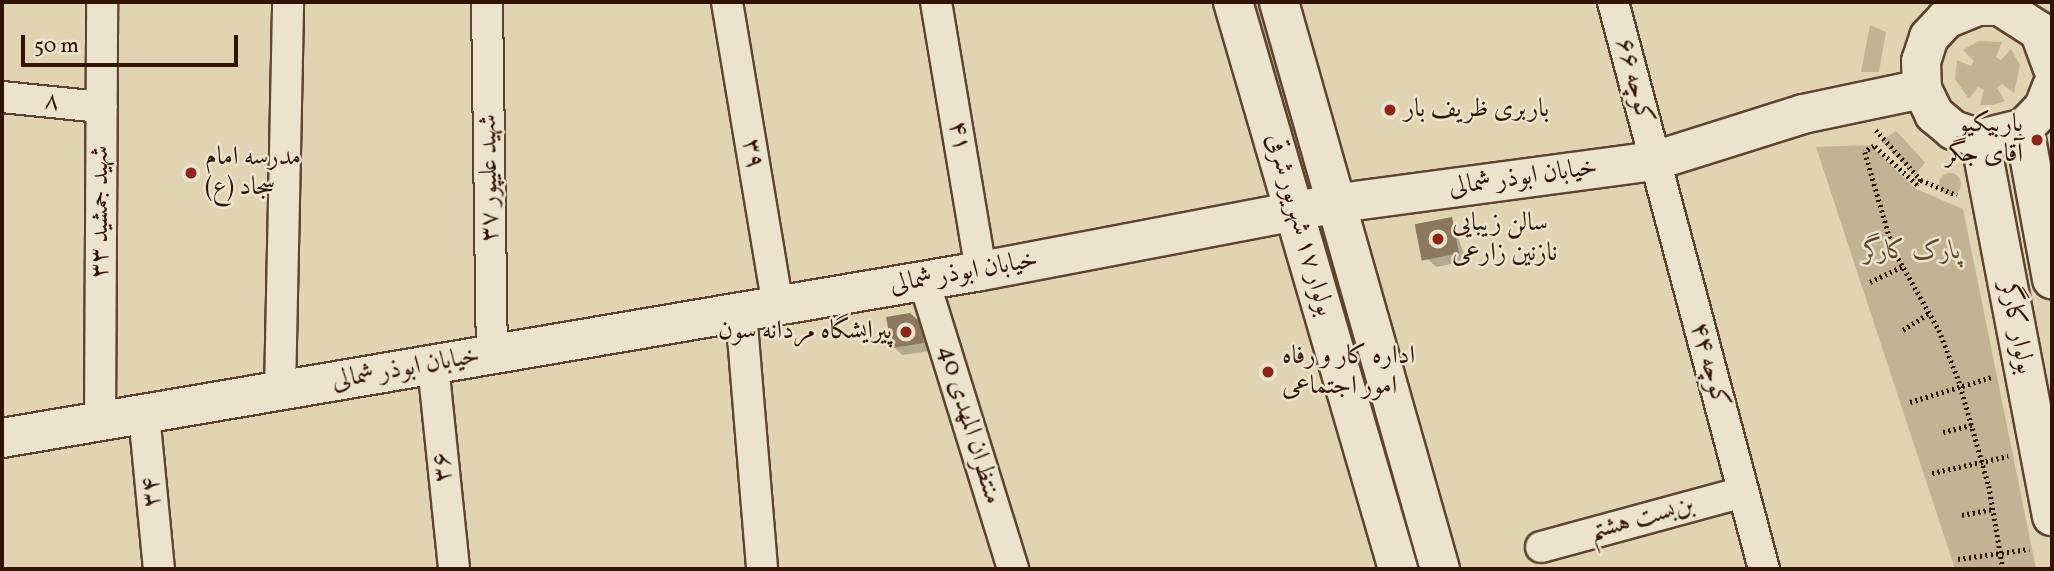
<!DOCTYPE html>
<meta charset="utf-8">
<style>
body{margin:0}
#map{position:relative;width:2054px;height:571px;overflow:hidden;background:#e0d4b2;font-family:Vollkorn,Amiri,serif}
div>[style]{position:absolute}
.green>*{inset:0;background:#c2b394}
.round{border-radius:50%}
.shadow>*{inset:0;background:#0003}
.building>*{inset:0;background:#8c785e;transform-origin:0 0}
.path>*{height:4.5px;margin-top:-2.25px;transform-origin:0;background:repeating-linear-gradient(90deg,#321402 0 2px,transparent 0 5.5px)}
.roads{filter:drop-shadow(2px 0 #5e442e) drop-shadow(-2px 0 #5e442e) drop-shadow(0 2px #5e442e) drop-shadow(0 -2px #5e442e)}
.minor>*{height:30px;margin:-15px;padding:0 15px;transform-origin:15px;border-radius:15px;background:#ebe3cd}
.tertiary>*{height:38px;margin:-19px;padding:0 19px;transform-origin:19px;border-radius:19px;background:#ebe3cd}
.dots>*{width:19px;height:19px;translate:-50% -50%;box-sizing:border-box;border:4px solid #ebe3cd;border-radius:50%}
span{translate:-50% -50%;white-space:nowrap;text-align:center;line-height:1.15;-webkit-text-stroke:5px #ebe3cd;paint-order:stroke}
.street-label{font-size:26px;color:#321402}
.poi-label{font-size:26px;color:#321402}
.left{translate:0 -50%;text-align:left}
.right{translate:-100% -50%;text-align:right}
.park-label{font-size:26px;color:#5d442e;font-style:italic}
.frame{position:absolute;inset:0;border:4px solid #321402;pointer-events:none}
.scale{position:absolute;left:21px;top:35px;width:217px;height:32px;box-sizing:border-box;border:4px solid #321402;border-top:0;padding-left:9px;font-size:21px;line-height:24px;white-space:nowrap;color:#321402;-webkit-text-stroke:5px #ebe3cd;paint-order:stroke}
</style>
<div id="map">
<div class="green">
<i style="clip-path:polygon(1252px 2px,1268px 2px,1304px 146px,1300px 149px,1294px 149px)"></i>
<i style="clip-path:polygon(1870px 25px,1886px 32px,1879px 72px,1861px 72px)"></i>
<i style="clip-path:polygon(1978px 41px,2002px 42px,1996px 57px,2001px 60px,2011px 49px,2020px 65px,2014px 93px,2002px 84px,1997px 88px,2005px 101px,1993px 105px,1980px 105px,1984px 90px,1978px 87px,1969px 99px,1955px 79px,1957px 60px,1971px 66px,1974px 61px,1963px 50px)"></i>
<i style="clip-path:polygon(1896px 131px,1925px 162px,1915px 176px,1881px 141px)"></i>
<i style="clip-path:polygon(1870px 145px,1916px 189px,1963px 209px,2036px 569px,1955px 569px,1816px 147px)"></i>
<i class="round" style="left:1939px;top:173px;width:22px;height:22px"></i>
<i style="clip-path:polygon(1344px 316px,1368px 377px,1425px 569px,1410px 569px)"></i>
</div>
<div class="shadow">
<i style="clip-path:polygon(1452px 219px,1466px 261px,1436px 267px,1428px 259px)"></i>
<i style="clip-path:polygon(919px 323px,931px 351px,902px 355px,894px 347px)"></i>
</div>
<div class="building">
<i style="left:1452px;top:217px;width:37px;height:38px;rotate:79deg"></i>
<i style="clip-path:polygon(910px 313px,920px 322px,924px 343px,892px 348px,886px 317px)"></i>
</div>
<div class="path">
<i style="left:1876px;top:130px;width:67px;rotate:48deg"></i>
<i style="left:1921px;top:180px;width:6px;rotate:129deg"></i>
<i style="left:1917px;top:185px;width:58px;rotate:-137.8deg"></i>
<i style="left:1874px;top:146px;width:11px;rotate:146deg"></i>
<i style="left:1865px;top:152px;width:101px;rotate:73.9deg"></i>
<i style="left:1893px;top:249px;width:93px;rotate:60.4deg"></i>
<i style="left:1939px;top:330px;width:55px;rotate:68.6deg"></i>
<i style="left:1959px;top:381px;width:109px;rotate:74.1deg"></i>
<i style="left:1989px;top:486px;width:84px;rotate:80.4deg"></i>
<i style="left:1921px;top:180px;width:39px;rotate:23deg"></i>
<i style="left:1870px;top:282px;width:37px;rotate:-26deg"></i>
<i style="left:1903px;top:330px;width:31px;rotate:-33deg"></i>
<i style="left:1910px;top:402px;width:86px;rotate:-17deg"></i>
<i style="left:1943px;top:432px;width:30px;rotate:-14deg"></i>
<i style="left:1932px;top:473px;width:78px;rotate:-12.6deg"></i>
<i style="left:1962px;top:515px;width:33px;rotate:-11deg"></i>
<i style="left:1958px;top:559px;width:72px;rotate:-8deg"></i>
</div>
<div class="roads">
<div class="minor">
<i style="left:487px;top:2px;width:353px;rotate:89.2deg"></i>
<i style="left:727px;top:2px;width:308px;rotate:80.5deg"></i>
<i style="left:936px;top:2px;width:273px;rotate:80.5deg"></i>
<i style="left:1613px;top:2px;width:587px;rotate:75.09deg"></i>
<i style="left:2px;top:97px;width:100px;rotate:5.8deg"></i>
<i style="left:924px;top:281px;width:301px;rotate:72.8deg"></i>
<i style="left:741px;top:312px;width:258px;rotate:85.3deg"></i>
<i style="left:433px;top:365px;width:205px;rotate:84.1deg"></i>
<i style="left:280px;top:391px;width:389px;rotate:-88.8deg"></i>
<i style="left:144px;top:414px;width:156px;rotate:84.5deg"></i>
<i style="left:100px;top:421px;width:419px;rotate:-89.7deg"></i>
<i style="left:1541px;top:547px;width:209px;rotate:-15.2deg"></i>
</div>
<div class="tertiary">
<i style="left:1233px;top:2px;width:591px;rotate:73.77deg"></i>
<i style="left:1279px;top:2px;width:589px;rotate:74.15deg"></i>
<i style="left:2052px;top:66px;width:37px;rotate:-110deg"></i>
<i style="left:2039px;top:31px;width:46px;rotate:-147.3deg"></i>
<i style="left:2000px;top:6px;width:22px;rotate:180deg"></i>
<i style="left:1978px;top:6px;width:35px;rotate:158deg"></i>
<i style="left:1946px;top:19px;width:25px;rotate:133deg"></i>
<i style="left:1929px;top:37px;width:25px;rotate:108deg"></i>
<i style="left:1921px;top:61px;width:28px;rotate:88deg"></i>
<i style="left:1922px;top:89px;width:28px;rotate:64deg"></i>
<i style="left:1934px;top:114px;width:25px;rotate:40deg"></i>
<i style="left:1953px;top:130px;width:28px;rotate:18deg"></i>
<i style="left:1980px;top:139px;width:45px;rotate:-14deg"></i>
<i style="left:2024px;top:128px;width:29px;rotate:-46deg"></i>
<i style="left:2044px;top:107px;width:22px;rotate:-69deg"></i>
<i style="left:2024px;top:128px;width:154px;rotate:79.5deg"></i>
<i style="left:1980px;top:139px;width:384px;rotate:79.2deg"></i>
<i style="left:2px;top:438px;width:993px;rotate:-9.68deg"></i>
<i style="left:981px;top:271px;width:357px;rotate:-10.8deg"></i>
<i style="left:1332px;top:204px;width:325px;rotate:-7.6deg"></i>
<i style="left:1654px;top:161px;width:156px;rotate:-17.5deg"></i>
<i style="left:1803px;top:114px;width:122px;rotate:-11.9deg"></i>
</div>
</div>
<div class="dots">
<i style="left:1390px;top:110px;background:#8f2418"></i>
<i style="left:2037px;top:140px;background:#8f2418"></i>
<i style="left:191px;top:173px;background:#8f2418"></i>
<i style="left:1438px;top:239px;background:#8f2418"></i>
<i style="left:906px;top:332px;background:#8f2418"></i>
<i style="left:1268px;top:372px;background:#8f2418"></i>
</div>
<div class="street-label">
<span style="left:1634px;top:81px;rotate:76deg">کوچه ۶۶</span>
<span style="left:52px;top:102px;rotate:6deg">۸</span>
<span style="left:959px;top:136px;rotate:81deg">۴۱</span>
<span style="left:752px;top:154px;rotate:80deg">۳۹</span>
<span style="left:490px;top:178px;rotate:-91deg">شهید علیپور ۳۷</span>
<span style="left:1523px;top:178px;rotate:-8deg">خیابان ابوذر شمالی</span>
<span style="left:101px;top:212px;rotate:-90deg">شهید جمشید ۳۳</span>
<span style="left:1299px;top:225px;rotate:74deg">بولوار ۱۷ شهریور شرقی</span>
<span style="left:964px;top:273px;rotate:-10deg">خیابان ابوذر شمالی</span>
<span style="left:2016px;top:328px;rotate:79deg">بولوار کارگر</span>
<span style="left:1709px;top:365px;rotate:75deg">کوچه ۴۴</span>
<span style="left:406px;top:369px;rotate:-10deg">خیابان ابوذر شمالی</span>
<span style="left:969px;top:425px;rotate:73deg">منتظران المهدی 40</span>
<span style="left:443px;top:467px;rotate:-96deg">۳۶</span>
<span style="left:152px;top:492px;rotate:-96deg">۳۴</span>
<span style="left:1642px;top:519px;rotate:-15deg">بن‌بست هشتم</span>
</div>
<div class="poi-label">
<span class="left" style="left:1404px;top:110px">باربری ظریف بار</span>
<span class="right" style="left:2023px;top:140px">باربیکیو<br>آقای جگر</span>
<span class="left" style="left:205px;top:173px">مدرسه امام<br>سجاد (ع)</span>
<span class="left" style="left:1452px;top:239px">سالن زیبایی<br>نازنین زارعی</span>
<span class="right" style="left:892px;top:332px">پیرایشگاه مردانه سون</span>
<span class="left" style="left:1282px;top:372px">اداره کار و رفاه<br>امور اجتماعی</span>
</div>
<div class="park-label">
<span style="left:1912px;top:252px">پارک کارگر</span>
</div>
<div class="frame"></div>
<div class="scale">50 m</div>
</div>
